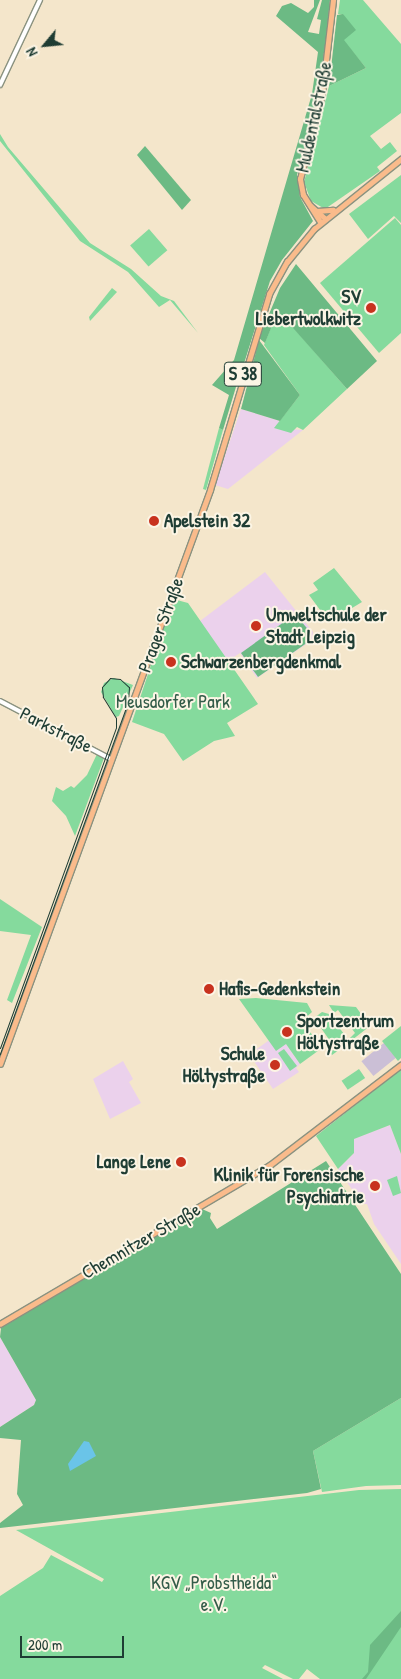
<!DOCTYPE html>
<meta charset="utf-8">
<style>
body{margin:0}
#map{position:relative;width:401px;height:1679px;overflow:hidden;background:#f4e6cb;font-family:"Patrick Hand",sans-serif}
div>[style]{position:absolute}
.built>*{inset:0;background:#ebd1ec}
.industrial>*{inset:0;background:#cbbfd6;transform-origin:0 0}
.green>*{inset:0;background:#85da9d;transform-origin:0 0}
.forest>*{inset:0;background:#6cba84}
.water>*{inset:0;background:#6ac4e8}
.roads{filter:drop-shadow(1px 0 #8a9280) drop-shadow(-1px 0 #8a9280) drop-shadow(0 1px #8a9280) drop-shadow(0 -1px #8a9280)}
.minor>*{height:4px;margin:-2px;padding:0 2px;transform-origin:2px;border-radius:2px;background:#fff}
.major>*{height:4.5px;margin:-2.25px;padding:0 2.25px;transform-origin:2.25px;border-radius:2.25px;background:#fabb8b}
.tram>*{height:1px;margin:-0.5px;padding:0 0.5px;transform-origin:0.5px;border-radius:0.5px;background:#1f3d34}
.dots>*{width:14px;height:14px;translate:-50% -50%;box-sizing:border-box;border:2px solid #fcf5e5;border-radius:50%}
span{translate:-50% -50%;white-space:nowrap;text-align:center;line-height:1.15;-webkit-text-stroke:4px #fcf5e5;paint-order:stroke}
.shield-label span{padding:1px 4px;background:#fcf5e5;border:1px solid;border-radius:4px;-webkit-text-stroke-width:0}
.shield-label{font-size:18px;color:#1f3d34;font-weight:700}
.street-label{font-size:19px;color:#1f3d34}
.poi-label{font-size:19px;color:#1f3d34;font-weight:700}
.right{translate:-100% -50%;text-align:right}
.left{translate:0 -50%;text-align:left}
.park-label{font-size:19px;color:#335c49}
.north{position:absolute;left:20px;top:20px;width:50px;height:50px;-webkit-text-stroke:4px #fcf5e5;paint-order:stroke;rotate:242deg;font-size:14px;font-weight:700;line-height:20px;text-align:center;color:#1f3d34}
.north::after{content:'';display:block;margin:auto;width:18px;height:22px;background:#1f3d34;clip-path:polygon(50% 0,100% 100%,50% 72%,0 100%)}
.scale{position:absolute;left:20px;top:1636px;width:104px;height:22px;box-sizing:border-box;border:2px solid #1f3d34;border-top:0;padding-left:6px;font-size:15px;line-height:18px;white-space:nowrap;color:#1f3d34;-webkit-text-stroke:4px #fcf5e5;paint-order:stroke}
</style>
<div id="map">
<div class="built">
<i style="clip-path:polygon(241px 409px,280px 421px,275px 428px,303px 430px,228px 489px,215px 485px)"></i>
<i style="clip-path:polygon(265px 572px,313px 632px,312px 640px,257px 678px,240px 653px,228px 661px,200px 621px)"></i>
<i style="clip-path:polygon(268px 1041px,286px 1044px,300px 1064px,296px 1068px,299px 1072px,273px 1089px,251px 1057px,250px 1054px)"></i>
<i style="clip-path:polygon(123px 1061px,133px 1079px,129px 1082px,141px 1103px,110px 1119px,93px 1079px)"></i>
<i style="clip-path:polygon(390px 1125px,401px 1154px,401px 1264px,374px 1224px,367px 1204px,362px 1204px,338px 1169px,354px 1153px,353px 1139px)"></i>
<i style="clip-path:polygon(0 1337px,36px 1400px,34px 1405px,0 1427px)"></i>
</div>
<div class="industrial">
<i style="left:384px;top:1043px;width:19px;height:29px;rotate:51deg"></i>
</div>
<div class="green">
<i style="clip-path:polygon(340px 0,363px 0,401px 44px,401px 113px,370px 136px,381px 149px,390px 142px,397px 151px,377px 167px,380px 171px,325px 209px,311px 201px,304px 182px,329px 86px,366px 68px,343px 40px,344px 15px,338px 14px)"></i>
<i style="clip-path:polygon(0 118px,0 134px,8px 147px,90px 243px,131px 269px,161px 296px,174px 301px,198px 333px,170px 300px,159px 307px,128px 272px,80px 241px,0 141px)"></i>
<i style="clip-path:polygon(401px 175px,401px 223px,394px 216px,368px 239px,349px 214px)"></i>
<i style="clip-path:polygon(395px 218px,401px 225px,401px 333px,379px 353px,320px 283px)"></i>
<i style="left:149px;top:229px;width:28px;height:25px;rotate:49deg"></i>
<i style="clip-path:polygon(112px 288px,117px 292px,90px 321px,89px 317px)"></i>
<i style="clip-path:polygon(278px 310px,347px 389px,303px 430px,297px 427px,291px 433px,274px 428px,300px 395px,264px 345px)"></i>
<i style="clip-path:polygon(219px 428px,223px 430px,206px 490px,203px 489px)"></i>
<i style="clip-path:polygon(334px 568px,362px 602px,329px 622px,309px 595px,318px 590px,313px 583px)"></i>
<i style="clip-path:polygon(173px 599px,188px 603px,258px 704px,227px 723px,235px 736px,214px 741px,183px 761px,164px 734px,132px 722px)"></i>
<i style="clip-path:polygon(114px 678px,133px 685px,119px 716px,116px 717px,101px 692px,104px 683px)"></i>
<i style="clip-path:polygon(97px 754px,104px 758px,75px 836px,66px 816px,52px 801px,56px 787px,63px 791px,71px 786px,74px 788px,87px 775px)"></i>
<i style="clip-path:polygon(0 899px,42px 927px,12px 1003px,7px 1000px,31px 935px,0 931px)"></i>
<i style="clip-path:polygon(256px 998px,307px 1003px,312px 1012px,302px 1021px,322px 1048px,300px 1064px,286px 1044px,276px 1051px,239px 999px)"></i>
<i style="clip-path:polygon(329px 1005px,356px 1007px,370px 1026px,352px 1040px,350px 1038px,355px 1033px,338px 1010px,334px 1013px)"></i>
<i style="clip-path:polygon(322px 1012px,329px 1014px,350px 1042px,332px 1055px,330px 1052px,335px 1048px,314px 1018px)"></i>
<i style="clip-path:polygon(401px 1026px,401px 1058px,398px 1061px,382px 1041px)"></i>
<i style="clip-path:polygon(284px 1049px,297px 1066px,290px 1071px,278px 1053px)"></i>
<i style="left:359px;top:1069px;width:11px;height:21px;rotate:56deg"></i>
<i style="clip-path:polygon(401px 1069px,401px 1154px,390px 1125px,354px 1139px,354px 1153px,338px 1169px,316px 1136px)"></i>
<i style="clip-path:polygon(397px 1176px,401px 1193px,393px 1196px,387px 1180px)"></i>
<i style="clip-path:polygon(401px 1398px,401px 1485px,366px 1486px,322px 1492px,313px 1451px)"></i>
<i style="clip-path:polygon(401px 1489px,401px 1679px,320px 1679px,307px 1669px,299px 1679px,293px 1679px,265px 1665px,262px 1668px,283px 1679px,0 1679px,0 1596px,43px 1568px,51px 1555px,102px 1582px,104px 1579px,16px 1530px,359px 1490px)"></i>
</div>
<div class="forest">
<i style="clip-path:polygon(314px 0,320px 0,308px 32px,319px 34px,321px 20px,317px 19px,322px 0,330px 0,326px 38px,317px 102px,297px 175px,300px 197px,313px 221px,282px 260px,270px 281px,241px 373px,237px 374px,239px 377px,223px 430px,219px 428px,229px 395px,212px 385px,234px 360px,312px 94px,318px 52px,276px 16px,282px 6px,291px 3px,308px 13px,314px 7px)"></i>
<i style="clip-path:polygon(343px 14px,356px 30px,344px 40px,366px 68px,329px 86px,337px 15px)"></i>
<i style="clip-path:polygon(145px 146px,191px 200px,182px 210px,137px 155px)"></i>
<i style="clip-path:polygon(296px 264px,377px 361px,347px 389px,278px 311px,265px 343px,259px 338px,280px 288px)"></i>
<i style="clip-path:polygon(259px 340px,300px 395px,280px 421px,241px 409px)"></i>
<i style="clip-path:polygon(295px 614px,311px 633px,311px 640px,258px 677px,241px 653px)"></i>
<i style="clip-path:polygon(326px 1161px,401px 1274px,401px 1398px,313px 1451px,321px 1489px,307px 1493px,0 1528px,0 1523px,23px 1505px,17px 1494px,21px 1440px,0 1438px,0 1427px,34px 1405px,36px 1400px,0 1337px,1px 1328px,202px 1209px,211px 1213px,210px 1218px,217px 1229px)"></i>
<i style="clip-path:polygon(401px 1611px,401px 1627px,366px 1679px,362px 1679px,368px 1672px,370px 1645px)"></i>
</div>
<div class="water">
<i style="clip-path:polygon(84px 1441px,89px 1442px,96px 1456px,70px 1471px,68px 1464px)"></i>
</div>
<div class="roads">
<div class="minor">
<i style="left:0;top:85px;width:94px;rotate:-64.8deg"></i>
<i style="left:0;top:701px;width:125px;rotate:27.6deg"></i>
</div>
<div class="major">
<i style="left:311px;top:206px;width:18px;rotate:41deg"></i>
<i style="left:317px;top:211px;width:16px;rotate:-4deg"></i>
<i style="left:320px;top:222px;width:32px;rotate:-122deg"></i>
<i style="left:303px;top:195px;width:16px;rotate:-101deg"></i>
<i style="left:300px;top:179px;width:88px;rotate:-75.5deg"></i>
<i style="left:322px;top:94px;width:95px;rotate:-83.3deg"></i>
<i style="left:0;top:1064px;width:611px;rotate:-69.9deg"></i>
<i style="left:210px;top:490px;width:205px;rotate:-73.2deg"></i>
<i style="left:269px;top:294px;width:37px;rotate:-61deg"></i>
<i style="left:287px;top:262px;width:43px;rotate:-50.7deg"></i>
<i style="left:314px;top:229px;width:112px;rotate:-38.8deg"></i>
<i style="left:0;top:1324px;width:313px;rotate:-30.5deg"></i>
<i style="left:270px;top:1165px;width:165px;rotate:-37.4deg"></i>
</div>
</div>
<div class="tram">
<i style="left:0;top:1048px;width:341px;rotate:-70.1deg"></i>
<i style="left:116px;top:727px;width:9px;rotate:-90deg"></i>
<i style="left:116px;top:718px;width:25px;rotate:-122deg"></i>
<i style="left:103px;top:697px;width:10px;rotate:-96deg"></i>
<i style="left:102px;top:687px;width:12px;rotate:-48deg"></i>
<i style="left:110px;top:678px;width:10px;rotate:6deg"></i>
<i style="left:120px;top:679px;width:12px;rotate:42deg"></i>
<i style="left:129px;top:687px;width:15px;rotate:94deg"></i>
<i style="left:128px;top:702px;width:375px;rotate:110deg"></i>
</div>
<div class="dots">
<i style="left:371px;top:308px;background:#c8321e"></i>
<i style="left:154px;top:521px;background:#c8321e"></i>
<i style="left:256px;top:626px;background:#c8321e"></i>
<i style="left:171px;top:662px;background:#c8321e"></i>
<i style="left:209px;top:989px;background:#c8321e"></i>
<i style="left:287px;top:1032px;background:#c8321e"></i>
<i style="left:275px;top:1065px;background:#c8321e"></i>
<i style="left:181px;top:1162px;background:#c8321e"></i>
<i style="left:375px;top:1186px;background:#c8321e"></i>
</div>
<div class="shield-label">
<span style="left:243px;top:374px">S 38</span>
</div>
<div class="street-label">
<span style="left:314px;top:117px;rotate:-78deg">Muldentalstraße</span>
<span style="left:161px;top:625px;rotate:-70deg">Prager Straße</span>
<span style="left:56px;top:730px;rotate:27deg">Parkstraße</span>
<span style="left:141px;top:1241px;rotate:-30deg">Chemnitzer Straße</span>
</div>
<div class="poi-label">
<span class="right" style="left:361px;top:308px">SV<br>Liebertwolkwitz</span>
<span class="left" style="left:164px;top:521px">Apelstein 32</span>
<span class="left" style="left:266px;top:626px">Umweltschule der<br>Stadt Leipzig</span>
<span class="left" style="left:181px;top:662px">Schwarzenbergdenkmal</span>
<span class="left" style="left:219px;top:989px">Hafis-Gedenkstein</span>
<span class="left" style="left:297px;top:1032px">Sportzentrum<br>Höltystraße</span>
<span class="right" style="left:265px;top:1065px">Schule<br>Höltystraße</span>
<span class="right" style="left:171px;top:1162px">Lange Lene</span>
<span class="right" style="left:364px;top:1186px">Klinik für Forensische<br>Psychiatrie</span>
</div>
<div class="park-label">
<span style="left:173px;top:702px">Meusdorfer Park</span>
<span style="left:214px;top:1594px">KGV „Probstheida“<br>e.V.</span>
</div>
<div class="north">N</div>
<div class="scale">200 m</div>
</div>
